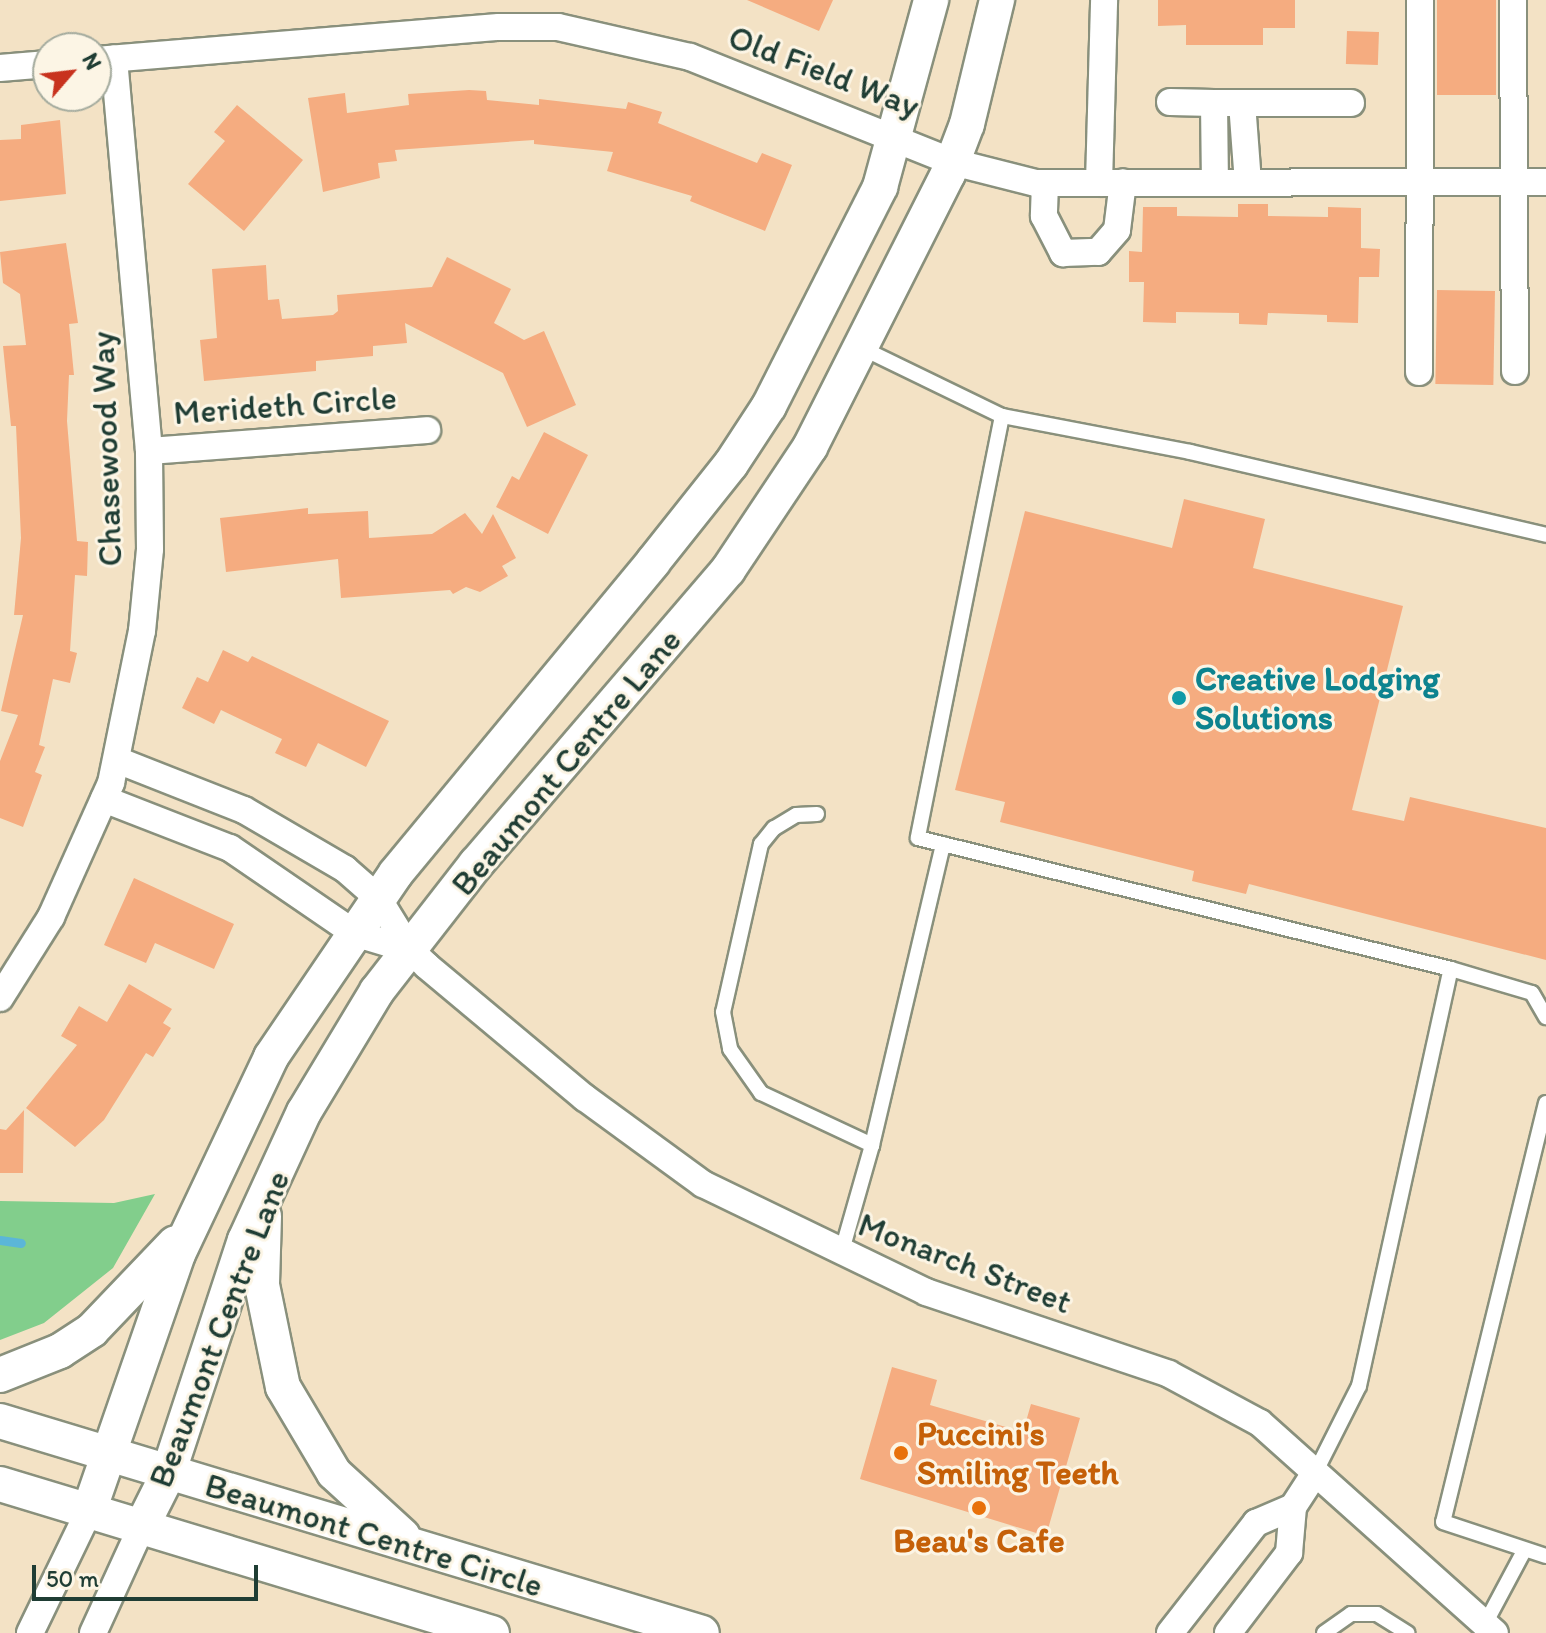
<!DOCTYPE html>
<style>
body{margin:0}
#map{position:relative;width:1546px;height:1633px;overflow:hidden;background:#f3e2c5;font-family:Itim,sans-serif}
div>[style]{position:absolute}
.green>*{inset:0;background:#82ce8c}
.stream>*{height:9px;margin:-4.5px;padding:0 4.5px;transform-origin:4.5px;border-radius:4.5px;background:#5bb6d8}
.building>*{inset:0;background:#f5ac80;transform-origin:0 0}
.roads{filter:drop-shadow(2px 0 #89907c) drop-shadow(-2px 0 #89907c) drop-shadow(0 2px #89907c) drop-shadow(0 -2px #89907c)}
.service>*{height:14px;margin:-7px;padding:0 7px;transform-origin:7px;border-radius:7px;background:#fff}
.minor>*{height:26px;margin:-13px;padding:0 13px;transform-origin:13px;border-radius:13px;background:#fff}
.tertiary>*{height:34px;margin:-17px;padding:0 17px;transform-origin:17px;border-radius:17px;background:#fff}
.dots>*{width:22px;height:22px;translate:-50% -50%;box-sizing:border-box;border:4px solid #fcf5e5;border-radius:50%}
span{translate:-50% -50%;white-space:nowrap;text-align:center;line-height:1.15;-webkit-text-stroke:6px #fcf5e5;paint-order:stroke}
.street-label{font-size:34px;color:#1f3d34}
.culture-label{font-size:34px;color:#0d838f;font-weight:700}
.left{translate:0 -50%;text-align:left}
.food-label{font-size:34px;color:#c56008;font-weight:700}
.north{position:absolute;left:32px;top:32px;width:80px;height:80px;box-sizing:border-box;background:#fcf5e5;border:2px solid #a4ab9e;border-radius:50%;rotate:62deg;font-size:22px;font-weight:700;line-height:32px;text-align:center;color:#1f3d34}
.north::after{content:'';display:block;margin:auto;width:28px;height:36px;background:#c8321e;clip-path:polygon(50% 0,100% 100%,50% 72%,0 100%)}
.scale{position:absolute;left:32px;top:1565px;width:226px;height:36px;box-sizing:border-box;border:4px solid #1f3d34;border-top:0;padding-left:10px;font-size:24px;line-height:28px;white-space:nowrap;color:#1f3d34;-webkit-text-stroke:6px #fcf5e5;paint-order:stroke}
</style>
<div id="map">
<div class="green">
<i style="clip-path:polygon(155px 1194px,113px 1268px,44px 1323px,0 1340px,0 1201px,114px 1203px)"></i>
</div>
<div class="stream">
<i style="left:0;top:1240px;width:21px;rotate:8deg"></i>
</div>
<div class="building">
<i style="clip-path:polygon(747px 0,833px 0,819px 31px)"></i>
<i style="clip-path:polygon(1158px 0,1295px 0,1295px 28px,1263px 28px,1263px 45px,1186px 45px,1186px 25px,1158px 26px)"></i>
<i style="left:1437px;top:0;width:59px;height:95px"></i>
<i style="left:1347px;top:31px;width:32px;height:33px;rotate:2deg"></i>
<i style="clip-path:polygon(469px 90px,486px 91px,487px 100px,539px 105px,539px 99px,626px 109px,628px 102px,662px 112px,658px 123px,757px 163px,762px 153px,792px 165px,765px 231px,690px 201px,692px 196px,607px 171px,613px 152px,534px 144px,534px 140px,395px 150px,397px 161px,378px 163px,380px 178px,323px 192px,308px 98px,345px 93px,347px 113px,409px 105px,408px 94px)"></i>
<i style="clip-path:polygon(237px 105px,303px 160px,244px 231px,188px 184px,225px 141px,214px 132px)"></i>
<i style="clip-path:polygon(60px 120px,66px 194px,0 201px,0 140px,21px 139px,21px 125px)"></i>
<i style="clip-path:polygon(1238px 204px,1268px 204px,1268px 216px,1328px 217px,1328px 207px,1361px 208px,1361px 248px,1380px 249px,1379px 277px,1359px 277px,1358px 323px,1327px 322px,1327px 315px,1268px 313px,1267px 325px,1239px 324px,1239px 313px,1176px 312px,1176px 323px,1143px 322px,1144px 282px,1129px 282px,1129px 251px,1142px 252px,1143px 207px,1177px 207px,1177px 216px,1238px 217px)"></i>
<i style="clip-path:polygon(66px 243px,78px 323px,69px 324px,74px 375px,69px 375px,67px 421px,77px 541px,88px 542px,87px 576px,75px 575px,70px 651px,77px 653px,70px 683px,53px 679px,39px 745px,45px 747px,35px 772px,42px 775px,23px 827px,0 818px,0 761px,18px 715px,1px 711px,23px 615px,14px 615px,21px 538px,16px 426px,11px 426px,3px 346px,26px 345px,20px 294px,3px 283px,0 252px)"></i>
<i style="clip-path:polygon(447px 257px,511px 289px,494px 323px,524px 340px,544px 331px,576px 405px,527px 427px,503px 373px,405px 323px,407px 343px,373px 346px,373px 356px,316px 361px,316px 371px,204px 381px,200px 340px,217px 338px,212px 269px,266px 265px,268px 300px,279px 299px,282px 319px,333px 315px,338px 311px,337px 295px,432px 287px)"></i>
<i style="left:1437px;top:290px;width:58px;height:94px;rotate:1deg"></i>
<i style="clip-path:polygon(544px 432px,588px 455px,548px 534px,496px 507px,512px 476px,519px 480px)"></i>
<i style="clip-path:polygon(1184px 499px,1265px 519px,1253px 568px,1403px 606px,1352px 810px,1404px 821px,1410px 797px,1546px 828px,1546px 960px,1249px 884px,1246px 894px,1192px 881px,1194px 871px,1000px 822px,1005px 802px,955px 790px,1025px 511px,1172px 548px)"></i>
<i style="clip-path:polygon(308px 508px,308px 514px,368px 511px,369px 538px,432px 534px,465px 513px,482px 534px,493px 514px,516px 558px,502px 566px,508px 576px,480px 592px,466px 587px,453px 594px,450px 590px,341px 598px,338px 559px,226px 572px,220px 518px)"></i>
<i style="clip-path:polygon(223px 650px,248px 662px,252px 656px,389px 721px,366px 767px,318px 743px,306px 767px,275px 753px,282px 739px,221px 710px,214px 724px,182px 708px,197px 677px,208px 682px)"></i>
<i style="clip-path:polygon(134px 878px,234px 924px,214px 969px,155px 943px,146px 963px,104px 945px)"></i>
<i style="clip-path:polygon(129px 984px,172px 1009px,163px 1023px,171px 1028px,153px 1057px,146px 1053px,104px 1120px,75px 1147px,26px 1108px,77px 1045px,61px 1036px,79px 1006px,107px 1022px)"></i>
<i style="clip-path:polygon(24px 1110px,23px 1173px,0 1173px,0 1129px,6px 1130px)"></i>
<i style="clip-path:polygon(892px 1367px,937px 1380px,930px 1405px,1023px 1432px,1031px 1404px,1080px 1418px,1046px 1536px,860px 1479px)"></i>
</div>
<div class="roads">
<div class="service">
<i style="left:862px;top:348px;width:156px;rotate:25.9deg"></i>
<i style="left:1002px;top:416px;width:191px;rotate:10.8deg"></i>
<i style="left:1190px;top:452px;width:366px;rotate:13.1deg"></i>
<i style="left:1002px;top:416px;width:430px;rotate:101.3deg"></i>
<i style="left:918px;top:838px;width:549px;rotate:13.81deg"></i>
<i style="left:1451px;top:969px;width:84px;rotate:16.5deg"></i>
<i style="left:1532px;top:993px;width:28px;rotate:60deg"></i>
<i style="left:817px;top:814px;width:21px;rotate:177deg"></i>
<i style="left:796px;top:815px;width:26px;rotate:149deg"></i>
<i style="left:774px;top:828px;width:21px;rotate:129deg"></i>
<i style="left:761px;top:844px;width:172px;rotate:102.7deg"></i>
<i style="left:723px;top:1012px;width:38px;rotate:79deg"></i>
<i style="left:730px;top:1049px;width:54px;rotate:54.8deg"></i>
<i style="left:761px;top:1093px;width:123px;rotate:25.1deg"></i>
<i style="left:1546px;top:1103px;width:431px;rotate:103.8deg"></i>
<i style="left:1443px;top:1522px;width:108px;rotate:18.3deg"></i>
<i style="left:841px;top:1254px;width:113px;rotate:-74.1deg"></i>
<i style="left:872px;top:1145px;width:309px;rotate:-76.7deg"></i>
<i style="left:1314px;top:1475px;width:100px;rotate:-63.2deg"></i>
<i style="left:1359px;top:1386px;width:427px;rotate:-77.6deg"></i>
<i style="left:1485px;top:1624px;width:83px;rotate:-61.9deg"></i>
<i style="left:1324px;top:1633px;width:33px;rotate:-35deg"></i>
<i style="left:1351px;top:1614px;width:26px"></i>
<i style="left:1377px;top:1614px;width:36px;rotate:32deg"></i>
</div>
<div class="minor">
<i style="left:1513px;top:0;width:371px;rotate:89.7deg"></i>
<i style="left:96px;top:60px;width:404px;rotate:-4.7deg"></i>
<i style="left:499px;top:27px;width:59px"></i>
<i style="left:558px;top:27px;width:135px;rotate:12.8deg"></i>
<i style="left:690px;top:57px;width:283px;rotate:21.8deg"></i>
<i style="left:953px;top:162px;width:86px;rotate:14.2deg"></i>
<i style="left:1036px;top:183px;width:510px;rotate:-0.11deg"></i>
<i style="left:0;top:68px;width:48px;rotate:-4.8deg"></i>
<i style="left:1170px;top:102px;width:44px;rotate:1.3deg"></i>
<i style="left:1214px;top:103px;width:79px;rotate:89.3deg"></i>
<i style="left:1214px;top:103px;width:137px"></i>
<i style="left:1242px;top:103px;width:79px;rotate:85.7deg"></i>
<i style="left:1045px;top:183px;width:33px;rotate:92deg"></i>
<i style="left:1044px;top:216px;width:42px;rotate:62.8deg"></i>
<i style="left:1063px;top:253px;width:35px;rotate:-2deg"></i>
<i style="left:1098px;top:252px;width:29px;rotate:-49deg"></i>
<i style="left:1117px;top:230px;width:48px;rotate:-82.9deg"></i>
<i style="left:1099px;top:183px;width:183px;rotate:-88.4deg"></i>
<i style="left:1419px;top:372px;width:372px;rotate:-89.8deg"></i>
<i style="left:149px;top:451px;width:279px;rotate:-4.3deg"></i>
<i style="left:117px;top:760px;width:136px;rotate:21.5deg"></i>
<i style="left:244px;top:810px;width:117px;rotate:30.3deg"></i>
<i style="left:345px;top:869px;width:44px;rotate:41.3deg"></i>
<i style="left:378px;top:898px;width:61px;rotate:58.4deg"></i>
<i style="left:410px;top:950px;width:23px;rotate:43deg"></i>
<i style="left:427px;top:966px;width:206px;rotate:39.9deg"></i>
<i style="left:585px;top:1098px;width:146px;rotate:36.1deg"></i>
<i style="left:703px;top:1184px;width:248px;rotate:25.8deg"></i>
<i style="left:926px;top:1292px;width:256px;rotate:18.6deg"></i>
<i style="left:1169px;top:1374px;width:103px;rotate:28.3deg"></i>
<i style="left:1260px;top:1423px;width:315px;rotate:41.8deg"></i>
<i style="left:104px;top:799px;width:135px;rotate:21.3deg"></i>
<i style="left:230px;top:848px;width:150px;rotate:34.4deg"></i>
<i style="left:354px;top:933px;width:59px;rotate:16.9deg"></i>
<i style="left:0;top:998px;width:96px;rotate:-57.8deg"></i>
<i style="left:51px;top:917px;width:147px;rotate:-65.9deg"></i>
<i style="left:111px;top:783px;width:155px;rotate:-78.5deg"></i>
<i style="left:142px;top:631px;width:82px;rotate:-84.4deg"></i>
<i style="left:150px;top:549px;width:98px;rotate:-90.6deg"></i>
<i style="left:149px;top:451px;width:394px;rotate:-95.1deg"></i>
<i style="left:30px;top:1633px;width:136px;rotate:-64.2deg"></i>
<i style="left:93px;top:1633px;width:115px;rotate:-65.4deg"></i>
<i style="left:1170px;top:1633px;width:140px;rotate:-52deg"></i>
<i style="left:1256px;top:1523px;width:40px;rotate:-23.4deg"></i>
<i style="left:1228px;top:1633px;width:101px;rotate:-52.7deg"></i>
<i style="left:1289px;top:1553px;width:46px;rotate:-85deg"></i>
<i style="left:1293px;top:1507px;width:38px;rotate:-57deg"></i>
</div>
<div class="tertiary">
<i style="left:264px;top:1216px;width:69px;rotate:91.7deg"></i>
<i style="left:262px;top:1285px;width:104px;rotate:78.4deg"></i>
<i style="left:283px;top:1387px;width:100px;rotate:59.3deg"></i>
<i style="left:334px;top:1473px;width:93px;rotate:42.4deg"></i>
<i style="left:0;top:1375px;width:65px;rotate:-21.8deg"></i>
<i style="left:60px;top:1351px;width:38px;rotate:-33deg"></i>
<i style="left:92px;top:1330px;width:120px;rotate:-46.3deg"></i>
<i style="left:0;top:1421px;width:733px;rotate:16.8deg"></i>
<i style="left:0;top:1484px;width:514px;rotate:16.85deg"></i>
<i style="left:89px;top:1511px;width:272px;rotate:-70.9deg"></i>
<i style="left:178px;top:1254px;width:218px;rotate:-64.7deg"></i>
<i style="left:271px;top:1057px;width:222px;rotate:-55.8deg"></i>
<i style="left:396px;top:873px;width:403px;rotate:-50.4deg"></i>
<i style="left:653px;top:562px;width:125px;rotate:-51.5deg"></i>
<i style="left:731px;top:464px;width:69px;rotate:-56.8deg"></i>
<i style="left:769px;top:406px;width:246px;rotate:-63.1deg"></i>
<i style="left:880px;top:187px;width:194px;rotate:-74.7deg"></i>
<i style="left:141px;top:1528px;width:60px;rotate:-63.4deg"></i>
<i style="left:168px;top:1474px;width:246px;rotate:-71.8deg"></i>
<i style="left:245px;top:1240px;width:141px;rotate:-65.3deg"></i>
<i style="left:304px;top:1112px;width:141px;rotate:-58.9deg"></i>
<i style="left:377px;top:991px;width:161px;rotate:-52.1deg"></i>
<i style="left:476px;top:864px;width:387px;rotate:-49.4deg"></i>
<i style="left:728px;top:570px;width:148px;rotate:-56.3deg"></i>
<i style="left:810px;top:447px;width:306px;rotate:-63.2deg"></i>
<i style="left:948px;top:174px;width:53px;rotate:-69.2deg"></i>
<i style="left:967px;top:124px;width:128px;rotate:-76.4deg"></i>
</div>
</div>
<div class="dots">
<i style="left:1179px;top:698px;background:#0f9aa8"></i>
<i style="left:901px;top:1453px;background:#e8710a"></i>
<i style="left:979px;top:1508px;background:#e8710a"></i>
</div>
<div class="street-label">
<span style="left:824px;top:71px;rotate:21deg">Old Field Way</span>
<span style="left:285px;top:405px;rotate:-4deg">Merideth Circle</span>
<span style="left:106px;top:449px;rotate:-92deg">Chasewood Way</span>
<span style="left:566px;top:762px;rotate:-50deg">Beaumont Centre Lane</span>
<span style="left:965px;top:1263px;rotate:21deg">Monarch Street</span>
<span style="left:219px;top:1329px;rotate:-69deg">Beaumont Centre Lane</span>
<span style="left:374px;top:1535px;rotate:17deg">Beaumont Centre Circle</span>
</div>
<div class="culture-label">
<span class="left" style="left:1195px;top:698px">Creative Lodging<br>Solutions</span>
</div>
<div class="food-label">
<span class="left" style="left:917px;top:1453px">Puccini's<br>Smiling Teeth</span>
<span style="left:979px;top:1541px">Beau's Cafe</span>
</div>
<div class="north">N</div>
<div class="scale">50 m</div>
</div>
